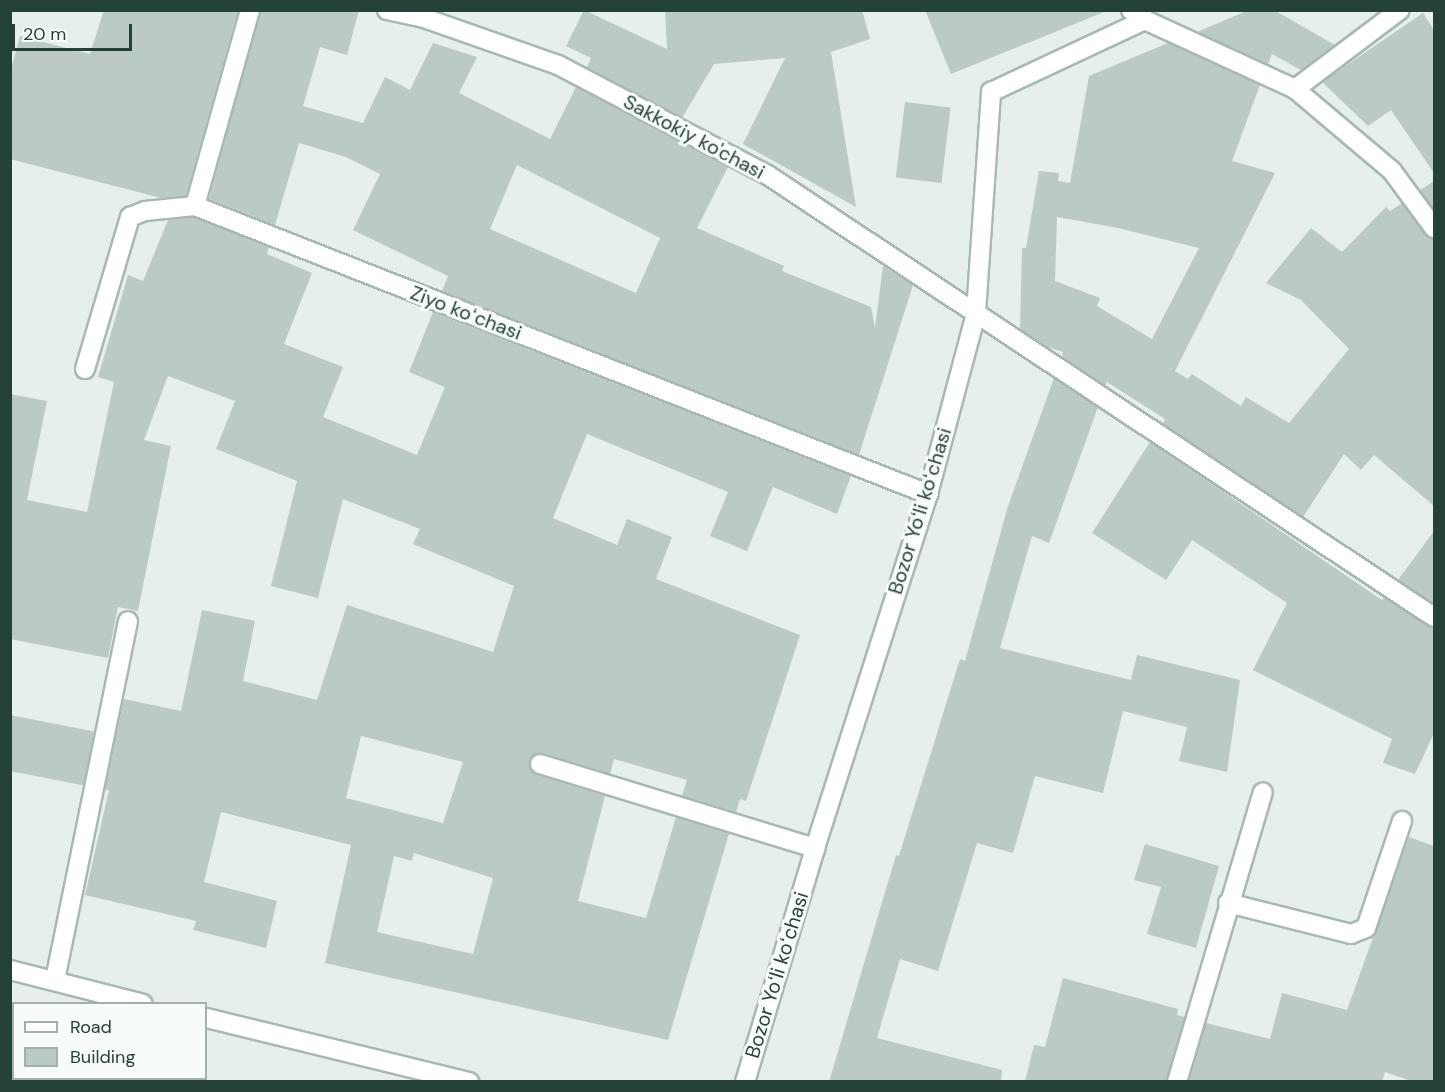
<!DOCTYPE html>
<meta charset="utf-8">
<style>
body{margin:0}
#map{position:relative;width:1445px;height:1092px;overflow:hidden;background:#e6efeb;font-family:"DM Sans",sans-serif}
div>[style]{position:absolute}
.building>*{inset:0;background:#bbcac4;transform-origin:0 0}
.roads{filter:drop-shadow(2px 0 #a8b8b2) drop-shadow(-2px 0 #a8b8b2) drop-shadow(0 2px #a8b8b2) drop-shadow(0 -2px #a8b8b2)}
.service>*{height:18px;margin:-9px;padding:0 9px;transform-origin:9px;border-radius:9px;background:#fff}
.minor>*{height:18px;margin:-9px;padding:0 9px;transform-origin:9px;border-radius:9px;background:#fff}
.secondary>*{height:18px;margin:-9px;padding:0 9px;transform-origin:9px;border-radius:9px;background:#fff}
span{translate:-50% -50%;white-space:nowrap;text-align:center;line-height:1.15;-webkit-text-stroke:6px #f7fbf9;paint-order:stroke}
.street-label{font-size:20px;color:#24423a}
.frame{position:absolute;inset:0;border:12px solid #24423a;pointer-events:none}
.legend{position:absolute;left:12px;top:1002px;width:195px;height:78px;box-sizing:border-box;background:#f7fbf9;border:2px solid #a3b1ad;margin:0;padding:8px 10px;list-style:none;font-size:18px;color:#24423a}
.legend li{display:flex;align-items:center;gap:12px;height:30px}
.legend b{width:30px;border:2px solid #a3b1ad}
.scale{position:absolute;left:12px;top:24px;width:120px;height:27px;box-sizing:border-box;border:3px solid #24423a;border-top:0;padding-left:8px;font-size:18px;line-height:21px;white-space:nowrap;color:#24423a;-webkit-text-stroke:4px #f7fbf9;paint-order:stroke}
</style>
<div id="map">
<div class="building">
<i style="clip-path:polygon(104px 10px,238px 10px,186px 196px,161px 198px,10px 159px,10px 73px,20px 36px,90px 54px)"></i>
<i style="clip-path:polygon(evenodd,261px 10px,359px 10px,347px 55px,320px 47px,303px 106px,363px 123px,385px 77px,410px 90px,433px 43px,477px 57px,459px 93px,550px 139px,576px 87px,728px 167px,697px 228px,784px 266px,782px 271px,871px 307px,875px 328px,883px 266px,913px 285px,859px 455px,442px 291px,448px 276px,353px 230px,380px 174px,346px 157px,299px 143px,275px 225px,209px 199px,261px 10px,517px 165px,660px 238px,636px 293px,490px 229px,517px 165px)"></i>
<i style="clip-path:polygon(584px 10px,667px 49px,665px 10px,862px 10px,870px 39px,831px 52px,856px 207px,743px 144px,785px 58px,714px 64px,682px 118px,587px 67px,591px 58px,566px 46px)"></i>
<i style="clip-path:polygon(925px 10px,1104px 10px,1104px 12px,951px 74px)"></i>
<i style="clip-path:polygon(1249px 10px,1274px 10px,1335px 45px,1301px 70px,1272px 54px,1268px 64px,1197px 32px)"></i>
<i style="clip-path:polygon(1423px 13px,1434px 30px,1434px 173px,1391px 110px,1368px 126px,1322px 82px)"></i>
<i style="clip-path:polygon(evenodd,1168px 43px,1260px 85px,1232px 161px,1275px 173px,1175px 371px,1188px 379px,1192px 374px,1241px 406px,1246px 397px,1289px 423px,1349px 349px,1301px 300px,1266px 283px,1311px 228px,1342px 252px,1386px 207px,1390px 211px,1402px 203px,1425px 235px,1434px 239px,1434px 506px,1374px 455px,1361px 470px,1344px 454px,1303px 517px,1163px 424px,1165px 419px,1107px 382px,1105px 386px,1062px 357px,1063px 352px,1047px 347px,1020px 329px,1022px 248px,1026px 248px,1039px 171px,1059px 173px,1058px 181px,1070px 183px,1089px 76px,1168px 43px,1057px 217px,1118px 228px,1199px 248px,1152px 339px,1097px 306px,1100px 298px,1055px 281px,1057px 217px)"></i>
<i style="left:905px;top:102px;width:46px;height:76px;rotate:7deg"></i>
<i style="clip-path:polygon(1434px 181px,1434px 210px,1420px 190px)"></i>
<i style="clip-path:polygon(evenodd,193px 217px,269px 247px,267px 254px,312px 273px,284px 344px,343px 367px,323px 417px,417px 455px,445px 387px,409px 372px,433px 312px,851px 476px,837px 514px,773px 487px,747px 551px,710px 536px,728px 492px,587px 434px,553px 518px,617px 545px,627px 519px,672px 537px,656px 579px,800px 635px,746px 801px,740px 799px,736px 812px,682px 796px,687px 780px,614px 759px,610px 774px,543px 753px,537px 753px,529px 760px,529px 767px,537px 775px,605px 796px,578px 901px,646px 918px,676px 817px,729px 834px,668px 1040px,325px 963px,351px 845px,221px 812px,204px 882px,277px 901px,266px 948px,193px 930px,196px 921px,85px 895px,109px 790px,105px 790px,124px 699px,181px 711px,202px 610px,255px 621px,243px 681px,317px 700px,347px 605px,493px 652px,514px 586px,413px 544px,420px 529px,343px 499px,318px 598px,271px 586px,297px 481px,216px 449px,235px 401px,168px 376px,144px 440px,171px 446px,138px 611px,118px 607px,108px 658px,10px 639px,10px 394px,47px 401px,27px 500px,87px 512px,114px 382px,98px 377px,128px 275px,143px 281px,168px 220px,193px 217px,361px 736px,463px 762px,443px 823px,346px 798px,361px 736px,193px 217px,414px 853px,493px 878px,473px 954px,377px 932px,394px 856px,412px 861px,414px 853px)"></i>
<i style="clip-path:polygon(1054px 378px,1098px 407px,1049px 543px,1032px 536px,1000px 648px,1131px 680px,1137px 655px,1240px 680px,1227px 772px,1179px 761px,1187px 727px,1123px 711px,1103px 793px,1035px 776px,1013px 853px,977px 843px,938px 971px,900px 959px,877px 1038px,1002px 1070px,1001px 1082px,829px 1082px,896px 855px,899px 856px,960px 659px,965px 661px,1008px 506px)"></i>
<i style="clip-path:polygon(1150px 442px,1382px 600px,1384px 598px,1434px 628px,1434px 733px,1415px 774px,1383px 763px,1392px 739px,1253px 670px,1287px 603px,1192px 540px,1166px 580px,1092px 533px)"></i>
<i style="clip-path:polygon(1434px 531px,1434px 604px,1398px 580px)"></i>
<i style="left:10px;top:715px;width:86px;height:55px;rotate:11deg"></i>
<i style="clip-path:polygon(1409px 837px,1434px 846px,1434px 1082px,1414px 1082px,1385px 1072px,1382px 1082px,1189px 1082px,1206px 1023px,1270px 1039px,1282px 993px,1347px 1010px)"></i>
<i style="clip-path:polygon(1145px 844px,1219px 866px,1196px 948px,1147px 934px,1161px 887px,1134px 880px)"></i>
<i style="clip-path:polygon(1063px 978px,1178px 1009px,1177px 1015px,1185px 1017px,1166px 1082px,1025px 1082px,1034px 1045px,1045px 1047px)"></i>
</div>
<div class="roads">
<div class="service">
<i style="left:85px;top:369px;width:159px;rotate:-73.5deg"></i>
<i style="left:130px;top:217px;width:16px;rotate:-22deg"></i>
<i style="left:145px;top:211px;width:50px;rotate:-5.7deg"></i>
<i style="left:540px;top:764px;width:288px;rotate:17deg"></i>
<i style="left:1228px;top:903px;width:127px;rotate:14.1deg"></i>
<i style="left:1351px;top:934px;width:16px;rotate:-22deg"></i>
<i style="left:1366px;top:928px;width:113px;rotate:-71.4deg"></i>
<i style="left:55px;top:980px;width:366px;rotate:-78.5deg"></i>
<i style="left:118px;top:1082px;width:4px;rotate:-76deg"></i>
<i style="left:1177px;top:1082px;width:302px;rotate:-73.5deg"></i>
</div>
<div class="minor">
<i style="left:250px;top:10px;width:204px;rotate:105.7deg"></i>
<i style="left:195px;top:206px;width:788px;rotate:21.45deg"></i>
<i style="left:387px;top:10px;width:38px;rotate:12deg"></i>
<i style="left:424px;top:18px;width:142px;rotate:19.3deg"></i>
<i style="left:558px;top:65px;width:238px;rotate:27.7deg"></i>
<i style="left:769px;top:176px;width:798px;rotate:33.55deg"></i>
<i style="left:1131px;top:10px;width:17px;rotate:36deg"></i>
<i style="left:1145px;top:20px;width:165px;rotate:24.7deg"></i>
<i style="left:1295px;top:89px;width:127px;rotate:40.2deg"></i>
<i style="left:1392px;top:171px;width:71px;rotate:53.6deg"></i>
<i style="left:1295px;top:89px;width:131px;rotate:-37deg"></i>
<i style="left:745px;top:1082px;width:244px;rotate:-73.3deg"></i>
<i style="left:815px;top:848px;width:372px;rotate:-72.3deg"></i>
<i style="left:928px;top:494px;width:187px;rotate:-75.1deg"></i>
<i style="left:976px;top:313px;width:222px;rotate:-86.1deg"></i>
<i style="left:991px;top:92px;width:170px;rotate:-25.1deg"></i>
</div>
<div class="secondary">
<i style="left:10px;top:970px;width:137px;rotate:14.3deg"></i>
<i style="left:206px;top:1018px;width:271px;rotate:13.7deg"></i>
</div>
</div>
<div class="street-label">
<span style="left:694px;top:137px;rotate:28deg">Sakkokiy ko'chasi</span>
<span style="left:466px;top:313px;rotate:21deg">Ziyo koʻchasi</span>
<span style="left:920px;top:511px;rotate:-73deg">Bozor Yoʻli koʻchasi</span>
<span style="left:777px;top:975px;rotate:-73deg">Bozor Yoʻli koʻchasi</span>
</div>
<div class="frame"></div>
<ul class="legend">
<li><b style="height:8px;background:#fff"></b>Road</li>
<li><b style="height:16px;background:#bbcac4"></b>Building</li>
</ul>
<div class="scale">20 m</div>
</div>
